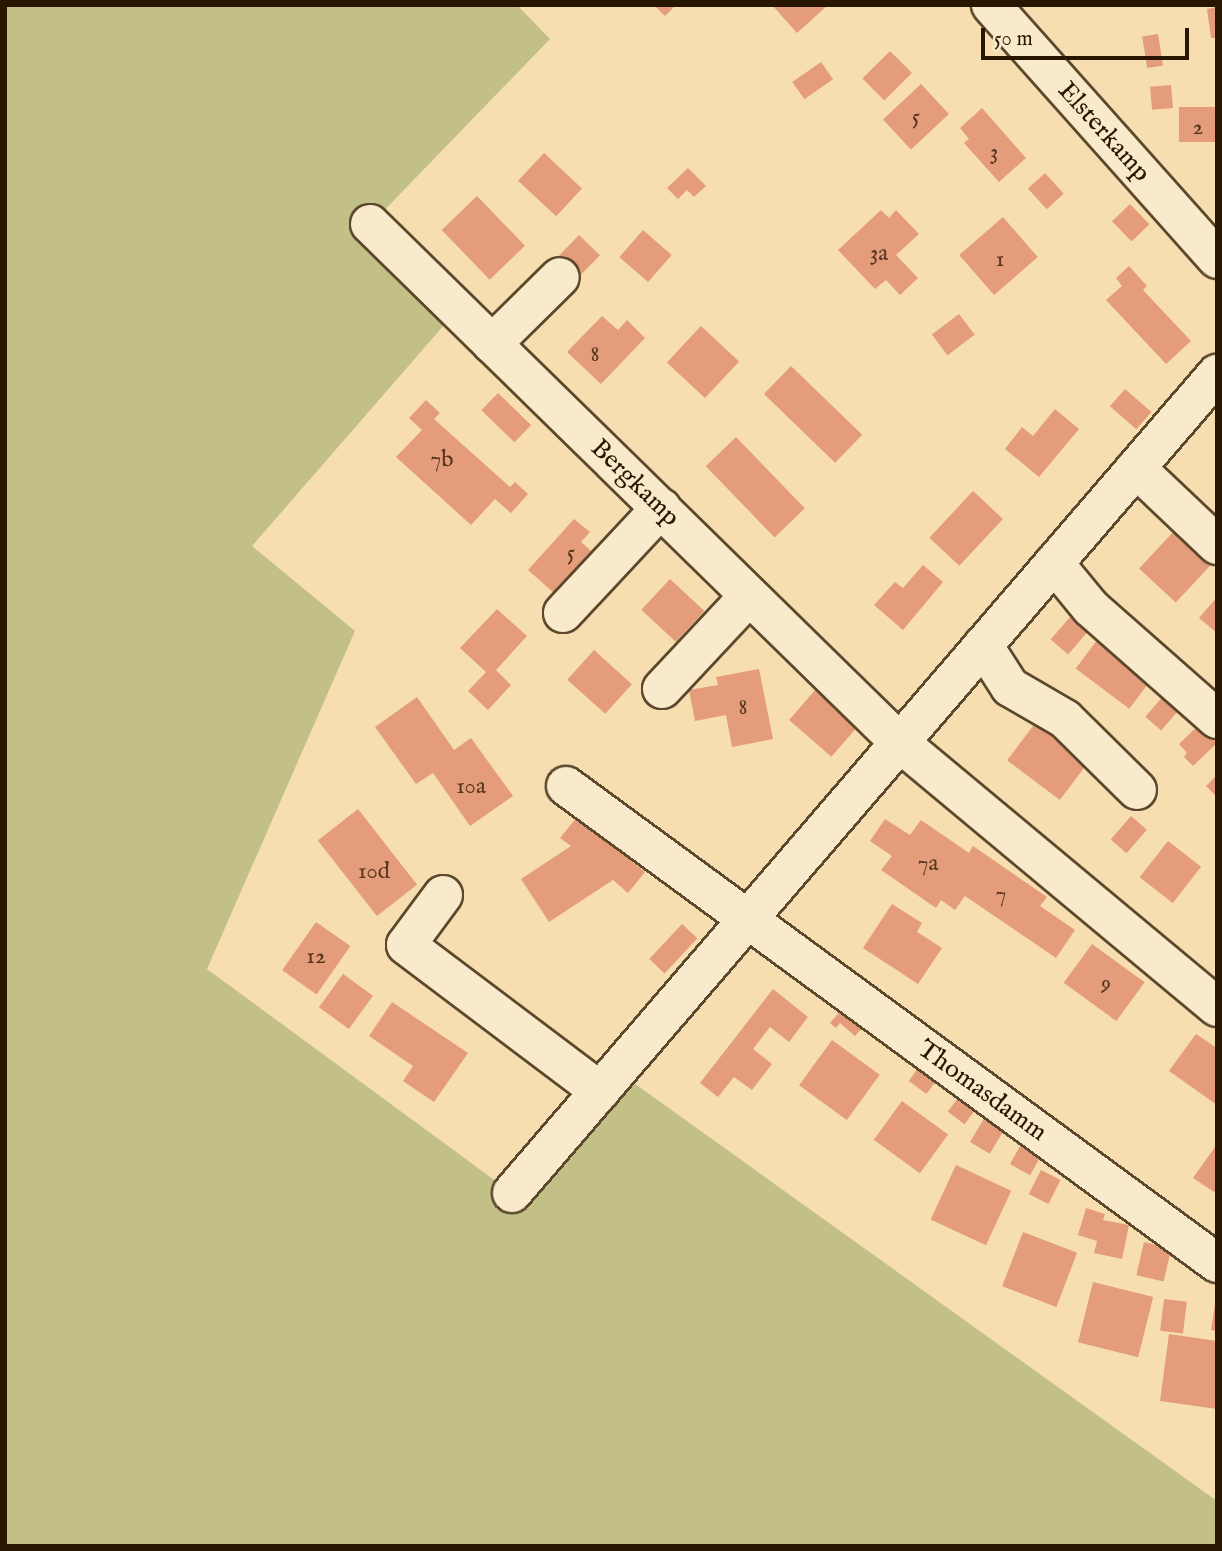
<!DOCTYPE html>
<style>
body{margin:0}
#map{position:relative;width:1222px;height:1551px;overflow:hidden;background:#f6deb0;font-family:"IM FELL English",serif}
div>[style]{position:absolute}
.green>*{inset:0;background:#c2c087}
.building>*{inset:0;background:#e49c7b;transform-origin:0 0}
.roads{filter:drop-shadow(2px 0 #5c482c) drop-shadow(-2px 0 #5c482c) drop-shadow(0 2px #5c482c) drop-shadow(0 -2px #5c482c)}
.minor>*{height:38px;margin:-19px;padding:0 19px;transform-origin:19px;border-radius:19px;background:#f9eacc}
span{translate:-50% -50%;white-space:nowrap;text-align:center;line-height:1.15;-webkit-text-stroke:5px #f9eacc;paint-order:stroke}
.number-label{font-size:23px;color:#57381f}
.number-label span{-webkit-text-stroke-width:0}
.street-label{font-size:26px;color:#281600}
.frame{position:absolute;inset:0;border:7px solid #281600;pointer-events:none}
.scale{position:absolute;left:981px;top:28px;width:208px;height:32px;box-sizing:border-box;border:4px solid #281600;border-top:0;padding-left:9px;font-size:21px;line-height:24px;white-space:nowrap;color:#281600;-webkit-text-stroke:5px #f9eacc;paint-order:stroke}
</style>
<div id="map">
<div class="green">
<i style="clip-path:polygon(5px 5px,517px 5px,550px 39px,371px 224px,458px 309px,252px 546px,355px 631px,207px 969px,512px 1193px,617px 1071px,1217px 1501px,1217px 1546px,5px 1546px)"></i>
</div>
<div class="building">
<i style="clip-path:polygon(654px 5px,676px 5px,665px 16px)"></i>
<i style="clip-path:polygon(772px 5px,828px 5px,797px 33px)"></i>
<i style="clip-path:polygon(1217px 7px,1217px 38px,1211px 38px,1207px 9px)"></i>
<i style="left:1158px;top:34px;width:32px;height:16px;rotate:81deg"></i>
<i style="left:890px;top:51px;width:31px;height:39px;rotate:45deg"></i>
<i style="left:821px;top:62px;width:21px;height:35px;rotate:55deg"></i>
<i style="left:921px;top:84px;width:41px;height:52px;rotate:47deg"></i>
<i style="left:1171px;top:85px;width:23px;height:21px;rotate:85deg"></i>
<i style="left:1217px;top:107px;width:35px;height:38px;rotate:90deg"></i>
<i style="clip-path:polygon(982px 108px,1026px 158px,999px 182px,964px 143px,969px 139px,960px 128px)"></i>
<i style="left:544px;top:153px;width:52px;height:38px;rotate:43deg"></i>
<i style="clip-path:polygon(688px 168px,706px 186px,694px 197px,687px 190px,678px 199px,667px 188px)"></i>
<i style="left:1045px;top:173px;width:28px;height:23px;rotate:48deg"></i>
<i style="left:477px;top:196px;width:69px;height:49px;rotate:46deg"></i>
<i style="left:1130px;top:204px;width:28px;height:25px;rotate:46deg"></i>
<i style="clip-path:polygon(881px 210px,889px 218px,896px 210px,919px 234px,896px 255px,918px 278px,900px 295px,886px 280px,875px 289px,838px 250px)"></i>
<i style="left:1003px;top:217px;width:53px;height:58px;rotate:49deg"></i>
<i style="left:643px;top:230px;width:38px;height:36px;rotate:41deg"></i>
<i style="left:579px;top:235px;width:29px;height:30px;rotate:44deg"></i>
<i style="clip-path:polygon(1129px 266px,1147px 286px,1143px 290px,1191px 341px,1166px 364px,1106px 300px,1122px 286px,1116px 278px)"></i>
<i style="left:959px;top:314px;width:26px;height:34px;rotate:53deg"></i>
<i style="clip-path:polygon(602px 316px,618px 330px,627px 320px,645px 338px,601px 384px,567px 352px)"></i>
<i style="left:701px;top:326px;width:52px;height:50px;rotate:43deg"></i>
<i style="left:791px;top:366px;width:99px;height:39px;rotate:44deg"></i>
<i style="left:1125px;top:389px;width:35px;height:23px;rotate:41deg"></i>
<i style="left:498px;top:393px;width:46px;height:24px;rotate:44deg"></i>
<i style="clip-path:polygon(426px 400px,440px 413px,434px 419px,510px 487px,515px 482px,528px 494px,511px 513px,495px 499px,471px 525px,396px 457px,422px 430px,409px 418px)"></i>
<i style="clip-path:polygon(1055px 409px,1079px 429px,1039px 477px,1005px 449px,1022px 427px,1033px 436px)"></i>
<i style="left:736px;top:437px;width:99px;height:42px;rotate:46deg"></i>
<i style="left:973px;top:491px;width:41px;height:64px;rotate:43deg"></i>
<i style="clip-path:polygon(574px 519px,590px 532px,581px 542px,600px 559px,562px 600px,528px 570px)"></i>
<i style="left:1176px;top:529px;width:50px;height:54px;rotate:43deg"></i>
<i style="clip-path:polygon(923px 565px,943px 582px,903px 630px,874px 605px,895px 582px,903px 588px)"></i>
<i style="left:670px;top:579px;width:47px;height:42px;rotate:43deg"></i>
<i style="clip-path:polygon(1217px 597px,1217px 633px,1199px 618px)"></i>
<i style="clip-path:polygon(497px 609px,527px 636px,496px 670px,511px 685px,488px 710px,468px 691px,486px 672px,460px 648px)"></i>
<i style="left:1071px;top:616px;width:23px;height:31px;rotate:41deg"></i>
<i style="left:1104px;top:631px;width:67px;height:47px;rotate:37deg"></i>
<i style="left:594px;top:650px;width:51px;height:40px;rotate:42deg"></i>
<i style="clip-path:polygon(759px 669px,773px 739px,732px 747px,726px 715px,695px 721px,689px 690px,718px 685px,716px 677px)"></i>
<i style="left:816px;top:689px;width:56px;height:41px;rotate:41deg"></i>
<i style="left:1165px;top:694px;width:21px;height:30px;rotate:41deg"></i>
<i style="clip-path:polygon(417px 697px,454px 750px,471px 738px,513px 796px,470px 826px,433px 773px,416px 784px,375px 727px)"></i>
<i style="left:1036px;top:722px;width:66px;height:48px;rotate:37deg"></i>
<i style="clip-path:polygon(1200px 724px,1217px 743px,1193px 766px,1184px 757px,1187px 753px,1179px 744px)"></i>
<i style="clip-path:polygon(1217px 775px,1217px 797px,1206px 786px)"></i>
<i style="left:358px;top:809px;width:96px;height:51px;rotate:52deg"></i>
<i style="left:1131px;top:816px;width:21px;height:31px;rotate:41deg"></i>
<i style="clip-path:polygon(577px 817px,645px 872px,628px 893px,613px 880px,549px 922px,521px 879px,571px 846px,560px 838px)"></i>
<i style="clip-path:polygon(885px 819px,910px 835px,921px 820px,969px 853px,973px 846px,1047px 897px,1040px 906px,1075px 930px,1056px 958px,965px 896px,955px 910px,941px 900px,936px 908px,881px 870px,892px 856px,870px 841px)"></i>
<i style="left:1168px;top:841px;width:42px;height:46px;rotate:38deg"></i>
<i style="clip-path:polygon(892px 904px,922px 923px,917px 932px,942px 948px,918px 984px,863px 948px)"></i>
<i style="left:316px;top:922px;width:42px;height:59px;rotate:35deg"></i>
<i style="left:682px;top:924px;width:21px;height:48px;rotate:43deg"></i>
<i style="left:1092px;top:944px;width:65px;height:48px;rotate:36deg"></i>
<i style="left:343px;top:974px;width:37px;height:41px;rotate:36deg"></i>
<i style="clip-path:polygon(773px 989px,808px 1017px,789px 1042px,770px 1027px,753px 1049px,772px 1064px,752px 1090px,734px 1077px,718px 1097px,700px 1083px)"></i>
<i style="clip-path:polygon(851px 999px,872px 1017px,855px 1036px,840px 1023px,836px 1028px,830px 1023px)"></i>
<i style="clip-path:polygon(392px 1002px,468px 1053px,434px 1102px,403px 1081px,413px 1066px,369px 1036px)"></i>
<i style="clip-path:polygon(1196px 1034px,1217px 1048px,1217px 1105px,1169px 1071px)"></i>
<i style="left:832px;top:1040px;width:59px;height:56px;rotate:36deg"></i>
<i style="left:924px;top:1060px;width:22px;height:26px;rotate:36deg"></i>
<i style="left:958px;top:1098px;width:21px;height:17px;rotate:37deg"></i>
<i style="left:902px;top:1101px;width:57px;height:48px;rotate:36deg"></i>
<i style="left:988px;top:1112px;width:23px;height:35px;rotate:31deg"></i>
<i style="left:1025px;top:1137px;width:23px;height:31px;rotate:29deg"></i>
<i style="clip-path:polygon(1217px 1144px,1217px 1194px,1193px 1178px)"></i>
<i style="left:956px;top:1165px;width:61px;height:60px;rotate:25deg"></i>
<i style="left:1041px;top:1170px;width:22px;height:27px;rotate:27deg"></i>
<i style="clip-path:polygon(1086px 1208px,1105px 1214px,1103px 1220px,1129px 1225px,1122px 1259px,1094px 1253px,1097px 1241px,1078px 1235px)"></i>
<i style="left:1023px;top:1232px;width:58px;height:58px;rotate:21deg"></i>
<i style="left:1144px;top:1242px;width:28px;height:34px;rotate:13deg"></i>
<i style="left:1093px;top:1282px;width:62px;height:62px;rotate:14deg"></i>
<i style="left:1164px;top:1299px;width:23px;height:32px;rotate:7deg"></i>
<i style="clip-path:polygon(1215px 1304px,1217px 1304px,1217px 1331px,1211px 1330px)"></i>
<i style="clip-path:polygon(1169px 1334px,1217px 1341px,1217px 1409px,1160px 1401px)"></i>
</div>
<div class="roads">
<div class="minor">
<i style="left:991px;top:5px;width:340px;rotate:48.3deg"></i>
<i style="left:370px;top:224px;width:740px;rotate:44.4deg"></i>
<i style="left:899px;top:742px;width:414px;rotate:39.8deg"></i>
<i style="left:492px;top:344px;width:95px;rotate:-44.6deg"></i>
<i style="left:1136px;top:468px;width:112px;rotate:43.5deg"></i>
<i style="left:1054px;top:563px;width:58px;rotate:50.6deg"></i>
<i style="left:1091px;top:608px;width:168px;rotate:41.4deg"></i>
<i style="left:563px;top:613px;width:144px;rotate:-47deg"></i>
<i style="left:983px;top:645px;width:50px;rotate:57.3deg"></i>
<i style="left:1010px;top:687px;width:64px;rotate:30.2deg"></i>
<i style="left:1065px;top:719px;width:101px;rotate:44.6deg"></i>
<i style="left:662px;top:689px;width:127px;rotate:-46.9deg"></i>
<i style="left:566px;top:786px;width:807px;rotate:36.23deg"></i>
<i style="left:443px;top:895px;width:62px;rotate:126.5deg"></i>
<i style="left:406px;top:945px;width:243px;rotate:37deg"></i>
<i style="left:512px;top:1193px;width:1081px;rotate:-49.28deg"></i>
</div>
</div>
<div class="number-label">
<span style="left:916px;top:118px">5</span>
<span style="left:1198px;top:128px">2</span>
<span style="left:994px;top:153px">3</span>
<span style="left:879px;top:254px">3a</span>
<span style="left:1000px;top:260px">1</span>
<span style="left:595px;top:355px">8</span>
<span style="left:442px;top:460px">7b</span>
<span style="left:571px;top:554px">5</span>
<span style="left:743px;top:708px">8</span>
<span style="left:471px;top:787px">10a</span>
<span style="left:928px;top:864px">7a</span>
<span style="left:374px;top:872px">10d</span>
<span style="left:1001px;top:895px">7</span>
<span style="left:316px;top:957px">12</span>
<span style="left:1106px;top:984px">9</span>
</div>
<div class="street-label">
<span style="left:1104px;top:132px;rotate:48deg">Elsterkamp</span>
<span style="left:635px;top:483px;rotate:44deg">Bergkamp</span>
<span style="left:982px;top:1091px;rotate:36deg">Thomasdamm</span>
</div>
<div class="frame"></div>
<div class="scale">50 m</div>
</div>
